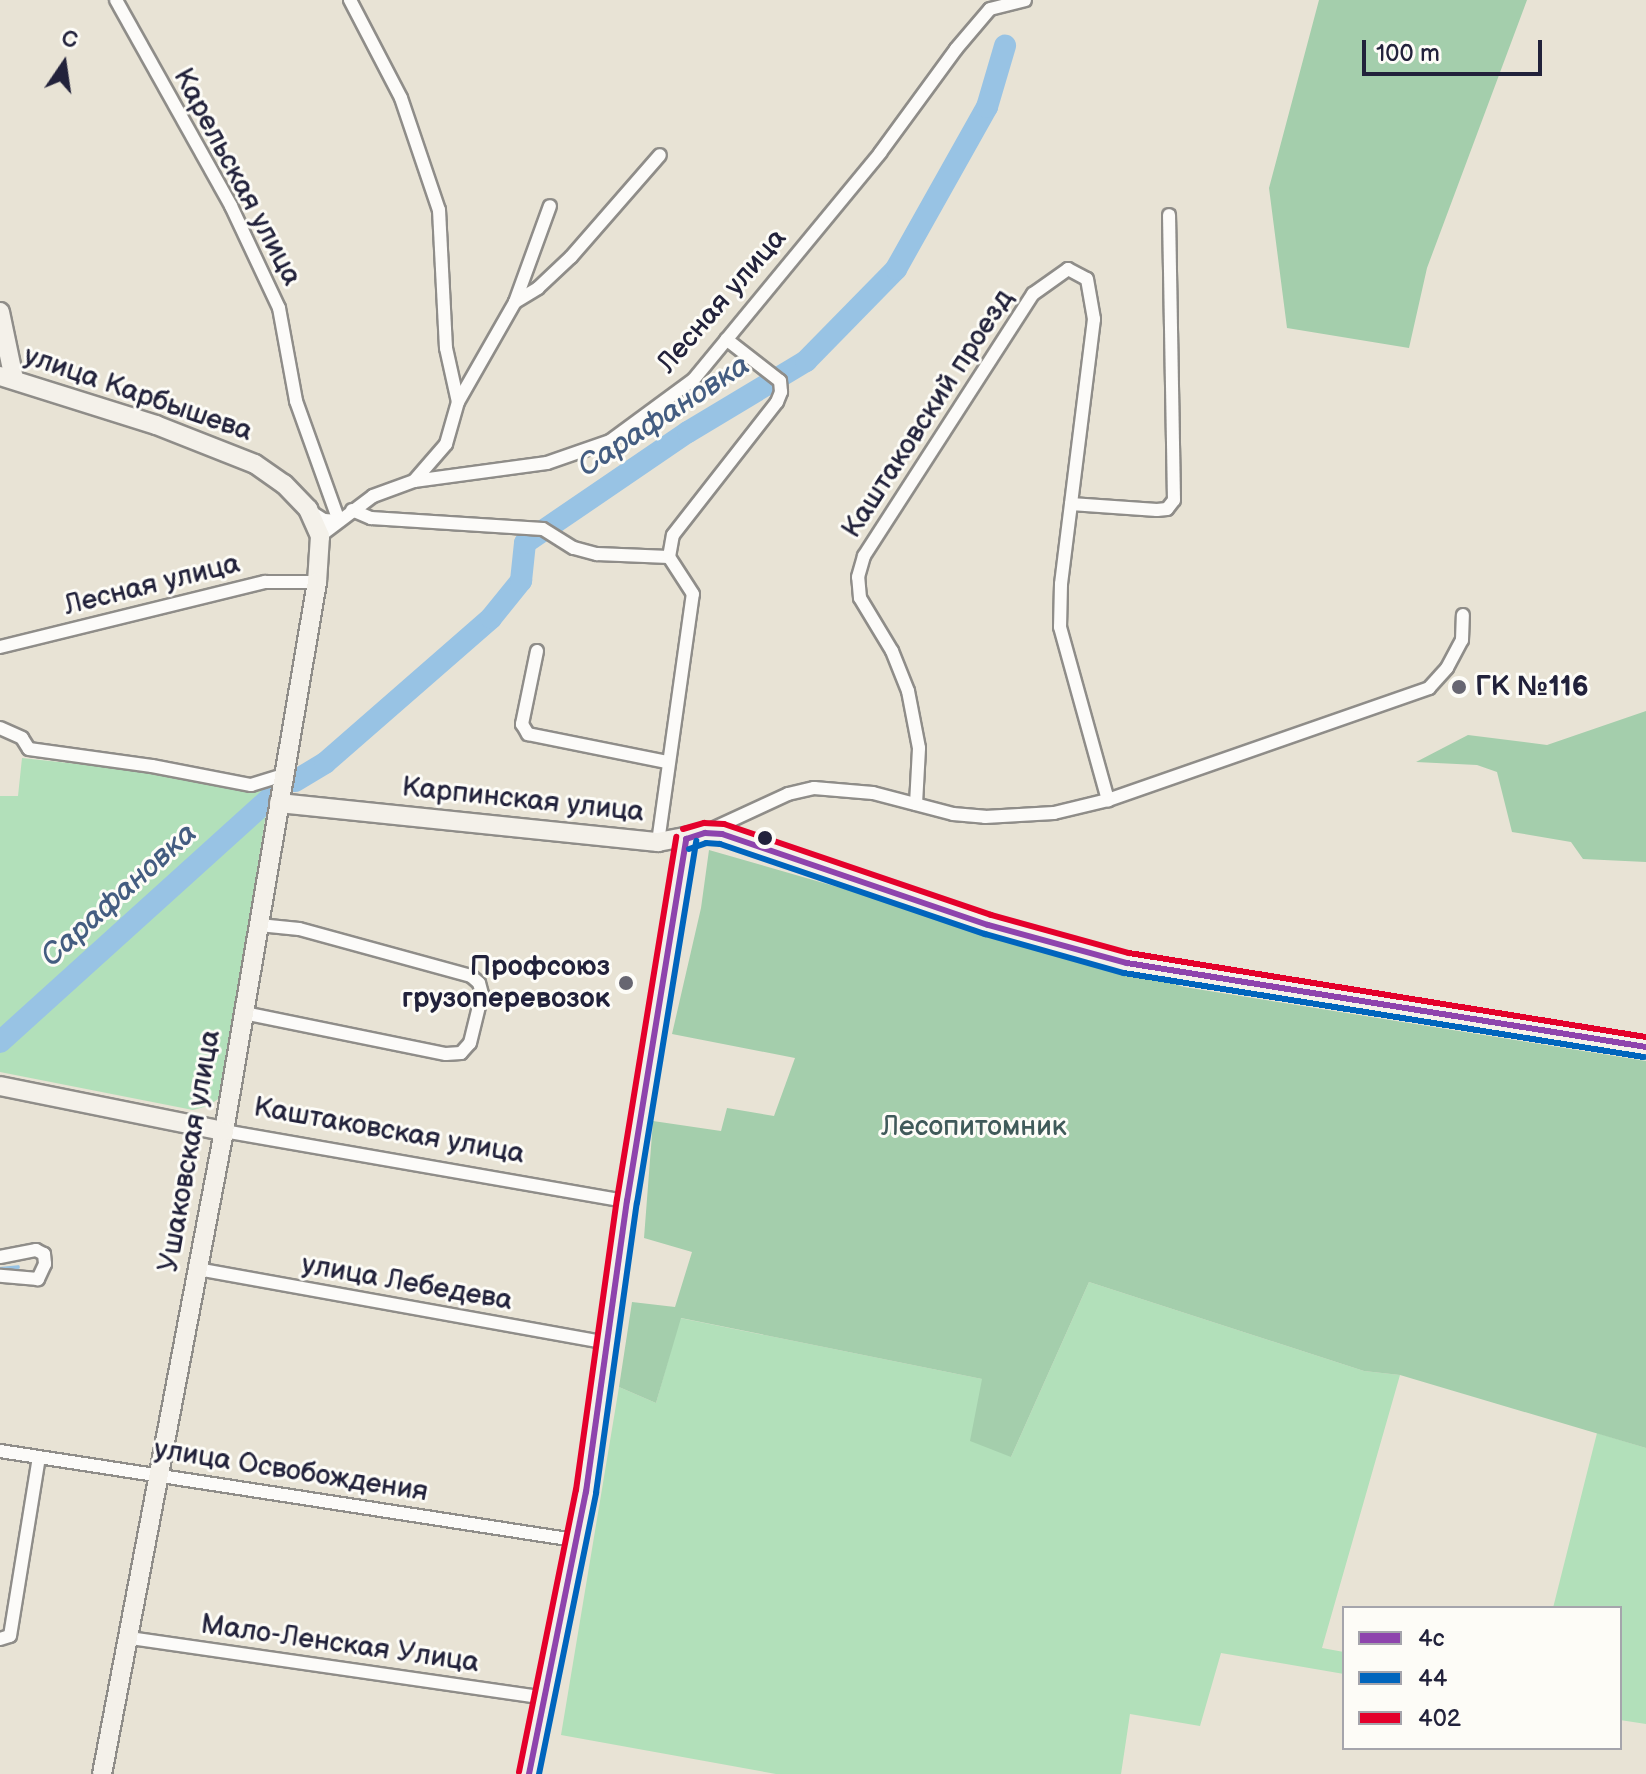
<!DOCTYPE html>
<meta charset="utf-8">
<style>
body{margin:0}
#map{position:relative;width:1646px;height:1774px;overflow:hidden;background:#e8e3d5;font-family:"Balsamiq Sans",sans-serif}
div>[style]{position:absolute}
.green>*{inset:0;background:#b2e0ba}
.forest>*{inset:0;background:#a4ceac}
.stream>*{height:4px;margin:-2px;padding:0 2px;transform-origin:2px;border-radius:2px;background:#98c3e4}
.river>*{height:22px;margin:-11px;padding:0 11px;transform-origin:11px;border-radius:11px;background:#98c3e4}
.roads{filter:drop-shadow(2px 0 #8f8d89) drop-shadow(-2px 0 #8f8d89) drop-shadow(0 2px #8f8d89) drop-shadow(0 -2px #8f8d89)}
.street>*{height:12px;margin:-6px;padding:0 6px;transform-origin:6px;border-radius:6px;background:#fcfbf9}
.secondary>*{height:18px;margin:-9px;padding:0 9px;transform-origin:9px;border-radius:9px;background:#f4f1ea}
.bus-1>*{height:6px;margin:-3px;padding:0 3px;transform-origin:3px;border-radius:3px;background:#8e44ad}
.bus-2>*{height:6px;margin:-3px;padding:0 3px;transform-origin:3px;border-radius:3px;background:#0065bd}
.bus-3>*{height:6px;margin:-3px;padding:0 3px;transform-origin:3px;border-radius:3px;background:#e4002b}
.dots>*{width:22px;height:22px;translate:-50% -50%;box-sizing:border-box;border:4px solid #fdfcf7;border-radius:50%}
span{translate:-50% -50%;white-space:nowrap;text-align:center;line-height:1.15;-webkit-text-stroke:6px #fdfcf7;paint-order:stroke}
.street-label{font-size:28px;color:#22223b}
.poi-label{font-size:28px;color:#22223b;font-weight:700}
.left{translate:0 -50%;text-align:left}
.right{translate:-100% -50%;text-align:right}
.park-label{font-size:28px;color:#405a5a}
.water-label{font-size:30px;color:#445d81;font-style:italic}
.legend{position:absolute;left:1342px;top:1606px;width:280px;height:144px;box-sizing:border-box;background:#fdfcf7;border:2px solid #a5a5ac;margin:0;padding:10px 14px;list-style:none;font-size:24px;color:#22223b}
.legend li{display:flex;align-items:center;gap:16px;height:40px}
.legend b{width:40px;border:2px solid #a5a5ac}
.north{position:absolute;left:24px;top:24px;width:80px;height:80px;-webkit-text-stroke:6px #fdfcf7;paint-order:stroke;rotate:13deg;font-size:22px;font-weight:700;line-height:32px;text-align:center;color:#22223b}
.north::after{content:'';display:block;margin:auto;width:28px;height:36px;background:#22223b;clip-path:polygon(50% 0,100% 100%,50% 72%,0 100%)}
.scale{position:absolute;left:1362px;top:40px;width:180px;height:36px;box-sizing:border-box;border:4px solid #22223b;border-top:0;padding-left:10px;font-size:24px;line-height:28px;white-space:nowrap;color:#22223b;-webkit-text-stroke:6px #fdfcf7;paint-order:stroke}
</style>
<div id="map">
<div class="green">
<i style="clip-path:polygon(22px 758px,161px 773px,228px 788px,270px 789px,221px 1097px,208px 1106px,193px 1110px,0 1072px,0 796px,18px 796px)"></i>
<i style="clip-path:polygon(1089px 1282px,1364px 1371px,1400px 1375px,1322px 1648px,1344px 1652px,1344px 1674px,1221px 1653px,1200px 1726px,1130px 1714px,1121px 1774px,776px 1774px,561px 1735px,619px 1387px,656px 1403px,680px 1318px,982px 1379px,1011px 1457px)"></i>
<i style="clip-path:polygon(1597px 1433px,1646px 1448px,1646px 1724px,1620px 1720px,1620px 1608px,1553px 1608px)"></i>
</div>
<div class="forest">
<i style="clip-path:polygon(1319px 0,1527px 0,1427px 268px,1409px 348px,1287px 328px,1269px 188px)"></i>
<i style="clip-path:polygon(1646px 711px,1646px 862px,1583px 859px,1571px 842px,1512px 832px,1497px 772px,1477px 765px,1416px 762px,1468px 735px,1547px 745px)"></i>
<i style="clip-path:polygon(709px 850px,1184px 987px,1646px 1061px,1646px 1448px,1400px 1375px,1364px 1371px,1089px 1282px,1011px 1457px,970px 1441px,982px 1379px,681px 1318px,656px 1403px,619px 1387px,632px 1302px,675px 1307px,692px 1252px,644px 1238px,653px 1121px,721px 1131px,727px 1108px,774px 1116px,795px 1058px,672px 1034px,701px 908px)"></i>
</div>
<div class="stream">
<i style="left:0;top:1269px;width:18px;rotate:-6deg"></i>
</div>
<div class="river">
<i style="left:295px;top:781px;width:35px;rotate:-31deg"></i>
<i style="left:325px;top:763px;width:220px;rotate:-41.1deg"></i>
<i style="left:491px;top:618px;width:48px;rotate:-51deg"></i>
<i style="left:521px;top:581px;width:38px;rotate:-84deg"></i>
<i style="left:525px;top:543px;width:197px;rotate:-34.3deg"></i>
<i style="left:688px;top:432px;width:138px;rotate:-31deg"></i>
<i style="left:806px;top:361px;width:129px;rotate:-45.6deg"></i>
<i style="left:896px;top:269px;width:186px;rotate:-60.7deg"></i>
<i style="left:987px;top:107px;width:64px;rotate:-73.6deg"></i>
<i style="left:0;top:1042px;width:373px;rotate:-42.1deg"></i>
</div>
<div class="roads">
<div class="street">
<i style="left:116px;top:0;width:236px;rotate:60.8deg"></i>
<i style="left:231px;top:206px;width:113px;rotate:64.8deg"></i>
<i style="left:279px;top:308px;width:95px;rotate:79.6deg"></i>
<i style="left:296px;top:401px;width:127px;rotate:70.3deg"></i>
<i style="left:339px;top:521px;width:15px;rotate:-176deg"></i>
<i style="left:324px;top:520px;width:15px;rotate:-148deg"></i>
<i style="left:350px;top:0;width:110px;rotate:62.5deg"></i>
<i style="left:401px;top:98px;width:118px;rotate:71.3deg"></i>
<i style="left:439px;top:210px;width:138px;rotate:87.1deg"></i>
<i style="left:446px;top:348px;width:55px;rotate:77.5deg"></i>
<i style="left:515px;top:302px;width:27px;rotate:-31deg"></i>
<i style="left:538px;top:288px;width:45px;rotate:-43.2deg"></i>
<i style="left:571px;top:257px;width:135px;rotate:-48.9deg"></i>
<i style="left:414px;top:481px;width:49px;rotate:-49.1deg"></i>
<i style="left:446px;top:444px;width:44px;rotate:-74.1deg"></i>
<i style="left:458px;top:402px;width:115px;rotate:-60.3deg"></i>
<i style="left:515px;top:302px;width:102px;rotate:-70deg"></i>
<i style="left:1071px;top:504px;width:86px;rotate:4deg"></i>
<i style="left:1157px;top:510px;width:10px;rotate:-6deg"></i>
<i style="left:1167px;top:509px;width:11px;rotate:-52deg"></i>
<i style="left:1174px;top:500px;width:285px;rotate:-91deg"></i>
<i style="left:352px;top:510px;width:21px;rotate:23deg"></i>
<i style="left:371px;top:518px;width:172px;rotate:3.7deg"></i>
<i style="left:543px;top:529px;width:36px;rotate:32deg"></i>
<i style="left:574px;top:548px;width:24px;rotate:15deg"></i>
<i style="left:597px;top:554px;width:72px;rotate:2.4deg"></i>
<i style="left:320px;top:536px;width:66px;rotate:-37deg"></i>
<i style="left:373px;top:496px;width:44px;rotate:-20.1deg"></i>
<i style="left:414px;top:481px;width:134px;rotate:-7.7deg"></i>
<i style="left:547px;top:463px;width:67px;rotate:-19.2deg"></i>
<i style="left:610px;top:441px;width:104px;rotate:-36.4deg"></i>
<i style="left:694px;top:379px;width:293px;rotate:-50.5deg"></i>
<i style="left:880px;top:153px;width:129px;rotate:-53.8deg"></i>
<i style="left:956px;top:49px;width:52px;rotate:-49.6deg"></i>
<i style="left:990px;top:9px;width:36px;rotate:-14deg"></i>
<i style="left:0;top:647px;width:273px;rotate:-13.8deg"></i>
<i style="left:265px;top:582px;width:52px"></i>
<i style="left:537px;top:651px;width:75px;rotate:101.6deg"></i>
<i style="left:522px;top:724px;width:12px;rotate:59deg"></i>
<i style="left:528px;top:734px;width:142px;rotate:11.4deg"></i>
<i style="left:0;top:728px;width:24px;rotate:24deg"></i>
<i style="left:22px;top:738px;width:13px;rotate:58deg"></i>
<i style="left:29px;top:749px;width:124px;rotate:7.9deg"></i>
<i style="left:152px;top:766px;width:101px;rotate:10.9deg"></i>
<i style="left:251px;top:785px;width:34px;rotate:-17deg"></i>
<i style="left:916px;top:804px;width:56px;rotate:-86.9deg"></i>
<i style="left:919px;top:748px;width:58px;rotate:-100.9deg"></i>
<i style="left:908px;top:691px;width:43px;rotate:-111.8deg"></i>
<i style="left:892px;top:651px;width:62px;rotate:-121.1deg"></i>
<i style="left:860px;top:598px;width:21px;rotate:-95deg"></i>
<i style="left:858px;top:577px;width:22px;rotate:-74deg"></i>
<i style="left:864px;top:556px;width:312px;rotate:-57.2deg"></i>
<i style="left:1033px;top:294px;width:43px;rotate:-35.5deg"></i>
<i style="left:1068px;top:269px;width:21px;rotate:28deg"></i>
<i style="left:1087px;top:279px;width:41px;rotate:80.1deg"></i>
<i style="left:1094px;top:319px;width:267px;rotate:97.1deg"></i>
<i style="left:1061px;top:584px;width:43px;rotate:91.3deg"></i>
<i style="left:1060px;top:627px;width:180px;rotate:74.5deg"></i>
<i style="left:708px;top:831px;width:88px;rotate:-24.8deg"></i>
<i style="left:788px;top:794px;width:27px;rotate:-13deg"></i>
<i style="left:814px;top:788px;width:59px;rotate:4.8deg"></i>
<i style="left:873px;top:793px;width:83px;rotate:14.7deg"></i>
<i style="left:953px;top:814px;width:32px;rotate:5deg"></i>
<i style="left:985px;top:817px;width:69px;rotate:-3.3deg"></i>
<i style="left:1054px;top:813px;width:56px;rotate:-13.5deg"></i>
<i style="left:1108px;top:800px;width:340px;rotate:-19.2deg"></i>
<i style="left:1429px;top:688px;width:27px;rotate:-48deg"></i>
<i style="left:1447px;top:668px;width:32px;rotate:-62deg"></i>
<i style="left:1462px;top:640px;width:25px;rotate:-88deg"></i>
<i style="left:658px;top:842px;width:250px;rotate:-82deg"></i>
<i style="left:693px;top:594px;width:44px;rotate:-123deg"></i>
<i style="left:669px;top:557px;width:22px;rotate:-80deg"></i>
<i style="left:673px;top:535px;width:169px;rotate:-52deg"></i>
<i style="left:777px;top:402px;width:11px;rotate:-68deg"></i>
<i style="left:781px;top:392px;width:11px;rotate:-95deg"></i>
<i style="left:780px;top:381px;width:68px;rotate:-142.1deg"></i>
<i style="left:244px;top:1013px;width:206px;rotate:11.5deg"></i>
<i style="left:446px;top:1054px;width:15px;rotate:-4deg"></i>
<i style="left:461px;top:1053px;width:13px;rotate:-48deg"></i>
<i style="left:470px;top:1043px;width:50px;rotate:-76.2deg"></i>
<i style="left:482px;top:994px;width:11px;rotate:-105deg"></i>
<i style="left:479px;top:983px;width:11px;rotate:-139deg"></i>
<i style="left:471px;top:976px;width:178px;rotate:-164.7deg"></i>
<i style="left:299px;top:929px;width:40px;rotate:-174.3deg"></i>
<i style="left:224px;top:1131px;width:409px;rotate:9.9deg"></i>
<i style="left:0;top:1257px;width:37px;rotate:-11deg"></i>
<i style="left:36px;top:1250px;width:9px;rotate:27deg"></i>
<i style="left:44px;top:1254px;width:10px;rotate:84deg"></i>
<i style="left:45px;top:1264px;width:17px;rotate:115deg"></i>
<i style="left:38px;top:1279px;width:38px;rotate:-175deg"></i>
<i style="left:197px;top:1269px;width:418px;rotate:10.2deg"></i>
<i style="left:0;top:1451px;width:581px;rotate:8.81deg"></i>
<i style="left:130px;top:1638px;width:418px;rotate:8.2deg"></i>
<i style="left:0;top:1639px;width:10px;rotate:-17deg"></i>
<i style="left:10px;top:1636px;width:181px;rotate:-80.8deg"></i>
</div>
<div class="secondary">
<i style="left:0;top:312px;width:68px;rotate:78.2deg"></i>
<i style="left:0;top:376px;width:164px;rotate:17.4deg"></i>
<i style="left:156px;top:425px;width:106px;rotate:21.5deg"></i>
<i style="left:255px;top:464px;width:35px;rotate:35deg"></i>
<i style="left:284px;top:484px;width:35px;rotate:46deg"></i>
<i style="left:308px;top:509px;width:30px;rotate:66deg"></i>
<i style="left:320px;top:536px;width:46px;rotate:93.7deg"></i>
<i style="left:317px;top:582px;width:557px;rotate:99.61deg"></i>
<i style="left:224px;top:1131px;width:654px;rotate:100.74deg"></i>
<i style="left:279px;top:803px;width:381px;rotate:5.9deg"></i>
<i style="left:658px;top:842px;width:48px;rotate:-10.8deg"></i>
<i style="left:705px;top:833px;width:17px;rotate:3deg"></i>
<i style="left:722px;top:834px;width:281px;rotate:18.9deg"></i>
<i style="left:988px;top:925px;width:144px;rotate:15.3deg"></i>
<i style="left:1127px;top:963px;width:526px;rotate:9.19deg"></i>
<i style="left:0;top:1086px;width:228px;rotate:11.4deg"></i>
<i style="left:529px;top:1774px;width:288px;rotate:-78.6deg"></i>
<i style="left:586px;top:1492px;width:294px;rotate:-82deg"></i>
<i style="left:627px;top:1201px;width:367px;rotate:-80.7deg"></i>
</div>
</div>
<div class="bus-1">
<i style="left:686px;top:839px;width:20px;rotate:-18deg"></i>
<i style="left:705px;top:833px;width:17px;rotate:3deg"></i>
<i style="left:722px;top:834px;width:281px;rotate:18.9deg"></i>
<i style="left:988px;top:925px;width:144px;rotate:15.3deg"></i>
<i style="left:1127px;top:963px;width:526px;rotate:9.19deg"></i>
<i style="left:529px;top:1774px;width:288px;rotate:-78.6deg"></i>
<i style="left:586px;top:1492px;width:294px;rotate:-82deg"></i>
<i style="left:627px;top:1201px;width:367px;rotate:-80.7deg"></i>
</div>
<div class="bus-2">
<i style="left:689px;top:849px;width:18px;rotate:-19deg"></i>
<i style="left:706px;top:843px;width:14px;rotate:4deg"></i>
<i style="left:720px;top:844px;width:280px;rotate:18.8deg"></i>
<i style="left:985px;top:934px;width:144px;rotate:15.7deg"></i>
<i style="left:1124px;top:973px;width:527px;rotate:9.18deg"></i>
<i style="left:539px;top:1774px;width:287px;rotate:-78.5deg"></i>
<i style="left:596px;top:1493px;width:293px;rotate:-82deg"></i>
<i style="left:637px;top:1203px;width:367px;rotate:-80.7deg"></i>
</div>
<div class="bus-3">
<i style="left:683px;top:829px;width:22px;rotate:-16deg"></i>
<i style="left:704px;top:823px;width:20px;rotate:3deg"></i>
<i style="left:724px;top:824px;width:282px;rotate:18.8deg"></i>
<i style="left:991px;top:915px;width:143px;rotate:15.4deg"></i>
<i style="left:1129px;top:953px;width:524px;rotate:9.23deg"></i>
<i style="left:519px;top:1772px;width:288px;rotate:-78.6deg"></i>
<i style="left:576px;top:1490px;width:294px;rotate:-82deg"></i>
<i style="left:617px;top:1199px;width:367px;rotate:-80.7deg"></i>
</div>
<div class="dots">
<i style="left:1459px;top:687px;background:#676671"></i>
<i style="left:765px;top:838px;background:#22223b"></i>
<i style="left:626px;top:983px;background:#676671"></i>
</div>
<div class="street-label">
<span style="left:237px;top:177px;rotate:62deg">Карельская улица</span>
<span style="left:722px;top:301px;rotate:-49deg">Лесная улица</span>
<span style="left:138px;top:394px;rotate:19deg">улица Карбышева</span>
<span style="left:928px;top:414px;rotate:-57deg">Каштаковский проезд</span>
<span style="left:152px;top:585px;rotate:-14deg">Лесная улица</span>
<span style="left:523px;top:800px;rotate:6deg">Карпинская улица</span>
<span style="left:389px;top:1131px;rotate:10deg">Каштаковская улица</span>
<span style="left:190px;top:1151px;rotate:-80deg">Ушаковская улица</span>
<span style="left:407px;top:1283px;rotate:10deg">улица Лебедева</span>
<span style="left:291px;top:1471px;rotate:9deg">улица Освобождения</span>
<span style="left:340px;top:1644px;rotate:8deg">Мало-Ленская Улица</span>
</div>
<div class="poi-label">
<span class="left" style="left:1475px;top:687px">ГК №116</span>
<span class="right" style="left:610px;top:983px">Профсоюз<br>грузоперевозок</span>
</div>
<div class="park-label">
<span style="left:974px;top:1127px">Лесопитомник</span>
</div>
<div class="water-label">
<span style="left:664px;top:416px;rotate:-33deg">Сарафановка</span>
<span style="left:119px;top:895px;rotate:-42deg">Сарафановка</span>
</div>
<ul class="legend">
<li><b style="height:10px;background:#8e44ad"></b>4с</li>
<li><b style="height:10px;background:#0065bd"></b>44</li>
<li><b style="height:10px;background:#e4002b"></b>402</li>
</ul>
<div class="north">С</div>
<div class="scale">100 m</div>
</div>
